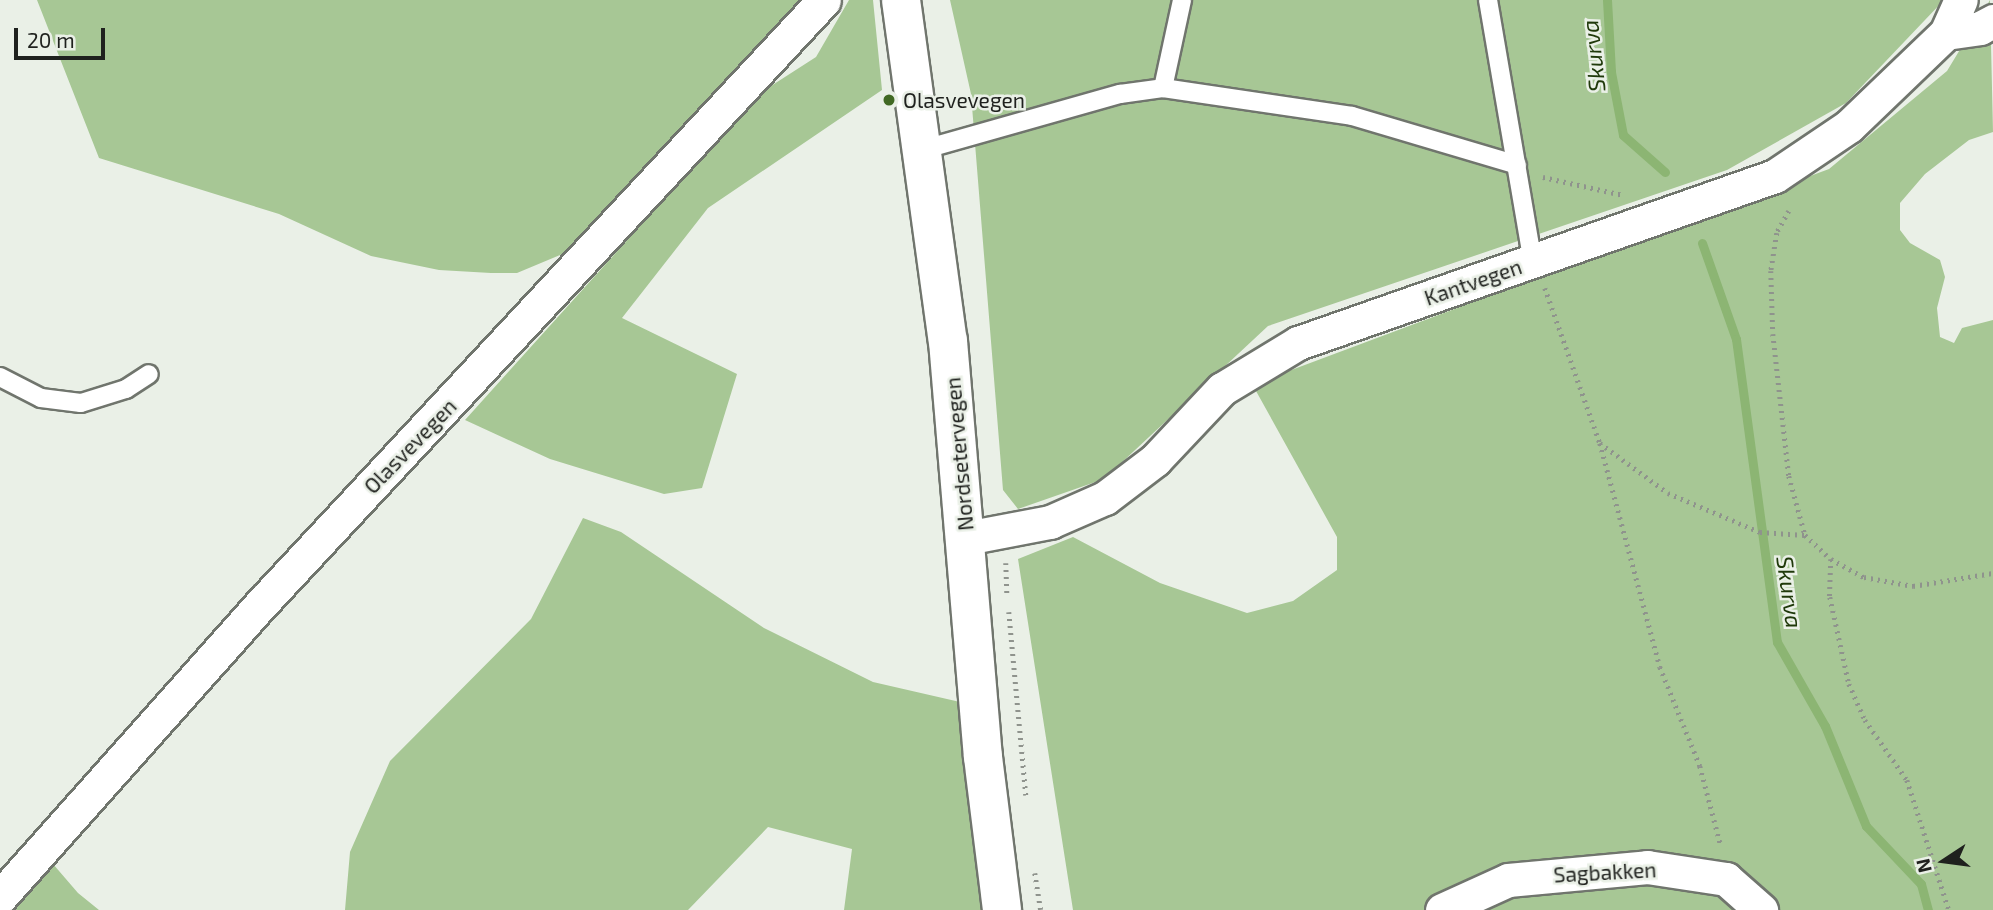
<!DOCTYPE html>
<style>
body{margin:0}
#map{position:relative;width:1993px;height:910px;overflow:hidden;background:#eaf0e7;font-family:"Exo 2",sans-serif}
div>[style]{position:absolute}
.green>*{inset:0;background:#a7c795}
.stream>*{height:9px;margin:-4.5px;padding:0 4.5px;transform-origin:4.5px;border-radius:4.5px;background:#8cb573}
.path>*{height:4.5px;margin-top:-2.25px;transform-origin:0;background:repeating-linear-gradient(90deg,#8f938d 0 2px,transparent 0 7px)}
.roads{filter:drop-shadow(2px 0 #70756d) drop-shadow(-2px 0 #70756d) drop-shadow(0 2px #70756d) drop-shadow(0 -2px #70756d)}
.lane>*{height:18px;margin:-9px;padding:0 9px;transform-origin:9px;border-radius:9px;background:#fff}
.street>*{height:33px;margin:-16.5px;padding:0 16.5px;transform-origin:16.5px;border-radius:16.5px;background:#fff}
.secondary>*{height:38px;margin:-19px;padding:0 19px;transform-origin:19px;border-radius:19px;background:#fff}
.dots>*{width:19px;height:19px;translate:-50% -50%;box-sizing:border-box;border:4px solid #eaf0e7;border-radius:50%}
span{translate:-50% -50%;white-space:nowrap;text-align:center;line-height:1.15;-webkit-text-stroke:5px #eaf0e7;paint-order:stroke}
.poi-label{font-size:21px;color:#1f211e}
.left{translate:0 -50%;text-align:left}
.street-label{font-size:21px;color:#1f211e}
.water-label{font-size:23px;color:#1f390a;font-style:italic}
.north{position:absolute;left:1909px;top:826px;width:70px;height:70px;-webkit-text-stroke:5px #eaf0e7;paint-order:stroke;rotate:257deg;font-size:19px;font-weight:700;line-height:28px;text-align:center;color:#1f211e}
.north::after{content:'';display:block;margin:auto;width:24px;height:32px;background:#1f211e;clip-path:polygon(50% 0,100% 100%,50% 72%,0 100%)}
.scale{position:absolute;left:14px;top:28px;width:91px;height:32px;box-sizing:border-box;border:4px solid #1f211e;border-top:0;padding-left:9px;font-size:21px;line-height:24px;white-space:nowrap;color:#1f211e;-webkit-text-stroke:5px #eaf0e7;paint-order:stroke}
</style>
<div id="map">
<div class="green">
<i style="clip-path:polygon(37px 0,806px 0,572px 250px,517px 273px,491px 273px,439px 270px,371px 256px,279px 214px,99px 158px)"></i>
<i style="clip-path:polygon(849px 0,873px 0,882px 90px,708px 208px,622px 318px,737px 374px,702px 488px,664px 494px,550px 459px,465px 420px,760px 93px,816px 57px)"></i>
<i style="clip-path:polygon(950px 0,1944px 0,1846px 103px,1727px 170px,1268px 326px,1104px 479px,1018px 509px,1003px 490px,971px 94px)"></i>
<i style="clip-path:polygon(1990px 0,1993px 132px,1969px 140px,1925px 174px,1900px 203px,1900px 230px,1910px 243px,1940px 260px,1945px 277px,1937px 308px,1940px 337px,1954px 343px,1962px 328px,1993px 320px,1993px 910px,1073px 910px,1018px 559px,1073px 537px,1160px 583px,1247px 613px,1293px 601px,1337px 570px,1337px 537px,1256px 391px,1267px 379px,1829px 169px,1947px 71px)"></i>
<i style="clip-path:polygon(583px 518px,621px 532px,764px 628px,873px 682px,960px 702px,986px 910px,844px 910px,852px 849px,768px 827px,688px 910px,345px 910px,350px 852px,390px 761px,531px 619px)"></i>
<i style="clip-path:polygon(53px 864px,78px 893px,99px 910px,13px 910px)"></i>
</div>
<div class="stream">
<i style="left:1607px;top:0;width:72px;rotate:86.8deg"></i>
<i style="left:1611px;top:72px;width:64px;rotate:79.2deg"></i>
<i style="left:1623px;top:135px;width:56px;rotate:41.4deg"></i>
<i style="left:1702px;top:243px;width:102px;rotate:70.5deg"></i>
<i style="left:1736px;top:339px;width:306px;rotate:82.3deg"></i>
<i style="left:1777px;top:642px;width:97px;rotate:60.3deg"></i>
<i style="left:1825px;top:726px;width:108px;rotate:67.7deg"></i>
<i style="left:1866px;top:826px;width:80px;rotate:46.5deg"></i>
<i style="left:1921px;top:884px;width:27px;rotate:75deg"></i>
</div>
<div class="path">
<i style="left:1543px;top:177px;width:82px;rotate:12.7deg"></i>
<i style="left:1789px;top:211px;width:25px;rotate:119deg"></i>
<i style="left:1777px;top:233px;width:38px;rotate:99deg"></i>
<i style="left:1771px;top:271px;width:63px;rotate:88.2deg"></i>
<i style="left:1773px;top:334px;width:143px;rotate:83.6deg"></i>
<i style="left:1789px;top:476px;width:61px;rotate:74.8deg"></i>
<i style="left:1805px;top:535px;width:35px;rotate:43deg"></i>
<i style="left:1831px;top:559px;width:38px;rotate:29deg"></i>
<i style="left:1864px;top:577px;width:50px;rotate:10.4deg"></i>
<i style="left:1913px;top:586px;width:81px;rotate:-9.2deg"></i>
<i style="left:1545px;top:288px;width:164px;rotate:70.5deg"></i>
<i style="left:1600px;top:443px;width:232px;rotate:75deg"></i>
<i style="left:1660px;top:667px;width:107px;rotate:68deg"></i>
<i style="left:1700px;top:766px;width:83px;rotate:75.3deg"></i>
<i style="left:1600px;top:443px;width:84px;rotate:36.3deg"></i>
<i style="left:1668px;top:493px;width:100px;rotate:23deg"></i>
<i style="left:1760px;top:532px;width:45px;rotate:3.8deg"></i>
<i style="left:1831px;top:559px;width:38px;rotate:92deg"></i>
<i style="left:1830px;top:597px;width:89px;rotate:77.7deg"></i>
<i style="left:1849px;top:684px;width:39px;rotate:66deg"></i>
<i style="left:1865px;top:720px;width:73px;rotate:55deg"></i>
<i style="left:1907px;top:780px;width:137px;rotate:72.1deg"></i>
<i style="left:1006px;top:563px;width:33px;rotate:88deg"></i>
<i style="left:1009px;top:612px;width:184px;rotate:84.7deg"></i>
<i style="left:1035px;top:873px;width:37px;rotate:81deg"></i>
</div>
<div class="roads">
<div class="lane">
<i style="left:1488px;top:0;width:266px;rotate:80.3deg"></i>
<i style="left:1163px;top:88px;width:90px;rotate:-77.8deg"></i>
<i style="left:925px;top:149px;width:203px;rotate:-15.8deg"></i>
<i style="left:1120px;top:94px;width:43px;rotate:-7.9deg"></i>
<i style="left:1163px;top:88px;width:191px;rotate:8.4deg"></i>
<i style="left:1352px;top:116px;width:172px;rotate:16.5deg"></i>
<i style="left:0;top:377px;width:46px;rotate:27.1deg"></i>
<i style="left:41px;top:398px;width:40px;rotate:7.1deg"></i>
<i style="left:81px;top:403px;width:47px;rotate:-17.3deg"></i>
<i style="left:126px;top:389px;width:27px;rotate:-33deg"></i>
</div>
<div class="street">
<i style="left:1946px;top:33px;width:34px;rotate:-8deg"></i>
<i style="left:1980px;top:28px;width:15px;rotate:-28deg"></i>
<i style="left:966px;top:538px;width:86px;rotate:-10.8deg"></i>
<i style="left:1050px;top:522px;width:60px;rotate:-23.6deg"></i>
<i style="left:1105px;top:498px;width:63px;rotate:-37.2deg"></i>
<i style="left:1155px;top:460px;width:98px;rotate:-46.7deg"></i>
<i style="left:1222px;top:389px;width:89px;rotate:-31.2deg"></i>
<i style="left:1298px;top:343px;width:505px;rotate:-19.3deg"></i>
<i style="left:1775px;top:176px;width:89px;rotate:-34deg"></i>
<i style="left:1849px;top:126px;width:134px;rotate:-43.8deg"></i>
<i style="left:1946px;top:33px;width:36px;rotate:-66deg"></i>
<i style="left:0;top:897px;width:397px;rotate:-48.3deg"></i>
<i style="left:264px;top:601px;width:821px;rotate:-47.02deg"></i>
<i style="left:1442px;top:910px;width:72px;rotate:-24.4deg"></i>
<i style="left:1508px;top:880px;width:140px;rotate:-5.3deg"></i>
<i style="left:1647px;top:867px;width:80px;rotate:8.6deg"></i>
<i style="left:1726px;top:879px;width:47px;rotate:41.5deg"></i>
</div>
<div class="secondary">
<i style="left:901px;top:0;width:344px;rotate:82.2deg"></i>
<i style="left:948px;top:341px;width:417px;rotate:85.2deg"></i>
<i style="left:983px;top:757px;width:154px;rotate:82.9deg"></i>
</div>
</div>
<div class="dots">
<i style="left:889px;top:100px;background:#416924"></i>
</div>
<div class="poi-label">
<span class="left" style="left:903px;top:100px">Olasvevegen</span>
</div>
<div class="street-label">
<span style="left:1473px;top:282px;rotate:-19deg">Kantvegen</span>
<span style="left:410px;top:446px;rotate:-46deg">Olasvevegen</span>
<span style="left:959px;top:454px;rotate:-95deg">Nordsetervegen</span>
<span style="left:1605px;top:872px;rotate:-3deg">Sagbakken</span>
</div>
<div class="water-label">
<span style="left:1593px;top:56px;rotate:-96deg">Skurva</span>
<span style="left:1790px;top:592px;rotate:82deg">Skurva</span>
</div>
<div class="north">N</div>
<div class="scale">20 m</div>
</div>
